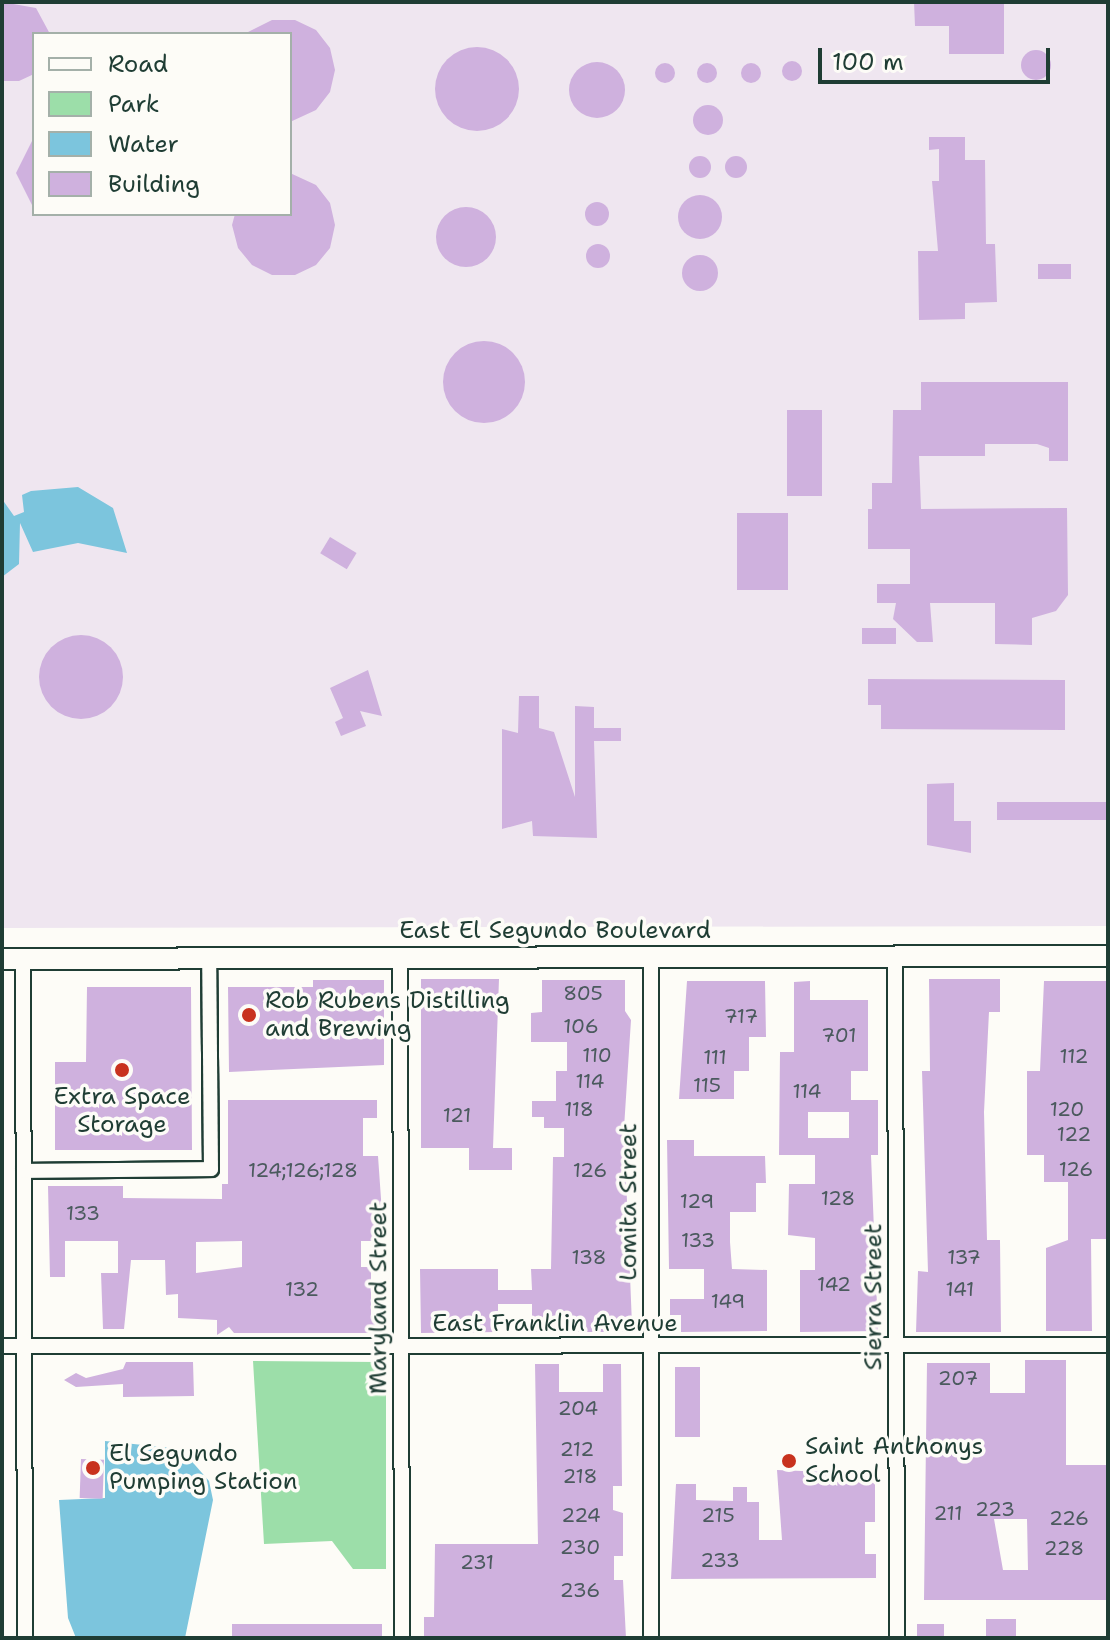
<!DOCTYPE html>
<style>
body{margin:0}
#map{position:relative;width:1110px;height:1640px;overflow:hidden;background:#fdfcf7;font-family:"Shantell Sans",sans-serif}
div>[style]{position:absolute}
.built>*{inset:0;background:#efe6f0}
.green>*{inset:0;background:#9cdea9}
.water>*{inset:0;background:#7cc5dd}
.building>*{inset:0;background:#cfb1de;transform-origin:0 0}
.round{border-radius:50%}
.roads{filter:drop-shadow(2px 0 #1f3d34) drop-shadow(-2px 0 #1f3d34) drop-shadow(0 2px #1f3d34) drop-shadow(0 -2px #1f3d34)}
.street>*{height:14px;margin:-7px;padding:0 7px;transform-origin:7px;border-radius:7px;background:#fdfcf7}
.secondary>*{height:20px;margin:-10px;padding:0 10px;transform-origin:10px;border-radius:10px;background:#fdfcf7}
.dots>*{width:22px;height:22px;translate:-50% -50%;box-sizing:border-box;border:4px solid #fdfcf7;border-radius:50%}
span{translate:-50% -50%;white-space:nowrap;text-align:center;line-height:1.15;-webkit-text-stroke:7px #fdfcf7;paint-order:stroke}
.number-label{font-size:20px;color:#4b5a5e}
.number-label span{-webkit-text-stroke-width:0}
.street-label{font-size:24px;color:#1f3d34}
.poi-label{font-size:24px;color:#1f3d34}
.left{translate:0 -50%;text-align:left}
.frame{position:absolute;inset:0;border:4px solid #1f3d34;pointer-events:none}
.legend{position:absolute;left:32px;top:32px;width:260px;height:184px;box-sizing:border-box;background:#fdfcf7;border:2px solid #a4b0a9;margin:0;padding:10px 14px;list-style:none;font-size:24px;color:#1f3d34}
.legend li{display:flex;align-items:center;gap:16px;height:40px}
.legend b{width:40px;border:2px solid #a4b0a9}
.scale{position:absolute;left:818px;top:48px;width:232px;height:36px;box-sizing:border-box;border:4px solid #1f3d34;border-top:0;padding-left:10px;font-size:24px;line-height:28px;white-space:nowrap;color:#1f3d34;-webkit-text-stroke:6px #fdfcf7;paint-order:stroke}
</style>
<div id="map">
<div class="built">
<i style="clip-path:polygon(evenodd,2px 2px,1108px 2px,1108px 926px,2px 928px,2px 2px,34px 34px,290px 34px,290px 214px,34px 214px,34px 34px)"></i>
</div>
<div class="green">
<i style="clip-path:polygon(253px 1361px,378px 1362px,386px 1370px,386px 1569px,353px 1569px,332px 1541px,264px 1544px)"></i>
</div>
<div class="water">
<i style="clip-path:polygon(78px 487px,113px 508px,127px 553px,78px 543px,33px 552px,20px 523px,19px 564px,2px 577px,2px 499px,14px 516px,24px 512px,22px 495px,31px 491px)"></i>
<i style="clip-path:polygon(105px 1441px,181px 1449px,209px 1481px,213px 1500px,185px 1638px,76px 1638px,68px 1618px,59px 1500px,105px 1498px)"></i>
</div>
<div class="building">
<i style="clip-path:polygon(2px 2px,36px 8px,50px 34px,34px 34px,34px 74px,19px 81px,2px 81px)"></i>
<i style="clip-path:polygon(914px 2px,1004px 2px,1004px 54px,949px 54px,949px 26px,915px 26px)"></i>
<i style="clip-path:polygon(272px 20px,295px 20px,316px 30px,330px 48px,335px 70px,330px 92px,316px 110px,290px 122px,290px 34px,244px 34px)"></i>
<i class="round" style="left:435px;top:47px;width:84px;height:84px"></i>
<i class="round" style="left:1021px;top:50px;width:30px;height:30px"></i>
<i class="round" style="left:782px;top:61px;width:20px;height:20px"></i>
<i class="round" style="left:569px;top:62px;width:56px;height:56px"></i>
<i class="round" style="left:697px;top:63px;width:20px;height:20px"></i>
<i class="round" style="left:741px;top:63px;width:20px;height:20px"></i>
<i class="round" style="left:655px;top:63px;width:20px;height:20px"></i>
<i class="round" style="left:693px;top:105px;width:30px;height:30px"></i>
<i style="clip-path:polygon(34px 137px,34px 209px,16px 173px)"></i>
<i style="clip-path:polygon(929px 137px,965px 137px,965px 160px,985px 160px,986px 244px,995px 244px,997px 302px,965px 303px,965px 319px,919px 320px,918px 251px,938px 251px,932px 181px,939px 181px,939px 149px,929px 150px)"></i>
<i class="round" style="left:725px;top:156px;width:22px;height:22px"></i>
<i class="round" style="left:689px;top:156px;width:22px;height:22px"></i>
<i style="clip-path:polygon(290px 173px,316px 185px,330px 203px,335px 225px,330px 248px,316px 265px,295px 275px,272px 275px,252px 265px,238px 248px,232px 225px,235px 214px,290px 214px)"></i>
<i class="round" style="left:678px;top:195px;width:44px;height:44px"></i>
<i class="round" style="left:585px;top:202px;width:24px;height:24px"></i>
<i class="round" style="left:436px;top:207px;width:60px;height:60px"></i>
<i class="round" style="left:586px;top:244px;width:24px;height:24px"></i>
<i class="round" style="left:682px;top:255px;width:36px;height:36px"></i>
<i style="left:1038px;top:264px;width:33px;height:15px"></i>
<i class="round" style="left:443px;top:341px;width:82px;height:82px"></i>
<i style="clip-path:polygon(921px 382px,1068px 382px,1068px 461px,1049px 461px,1049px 448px,1037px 444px,985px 444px,985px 456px,919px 456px,921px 509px,1067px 508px,1068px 595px,1056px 611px,1032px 618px,1032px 645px,995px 644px,995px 603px,930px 603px,933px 642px,917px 642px,893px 619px,896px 603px,877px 603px,877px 584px,910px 584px,910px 549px,868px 549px,868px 509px,872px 509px,872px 483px,892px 483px,893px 410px,921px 410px)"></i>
<i style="left:787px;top:410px;width:35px;height:86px"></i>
<i style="left:737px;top:513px;width:51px;height:77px"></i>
<i style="left:330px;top:537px;width:31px;height:19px;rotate:31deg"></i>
<i style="left:862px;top:628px;width:34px;height:16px"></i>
<i class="round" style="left:39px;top:635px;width:84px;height:84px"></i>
<i style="clip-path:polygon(368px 670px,382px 716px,360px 711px,366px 726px,341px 736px,335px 722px,343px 718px,330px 688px)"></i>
<i style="clip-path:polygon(868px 679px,1065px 680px,1065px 730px,881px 729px,881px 705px,868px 705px)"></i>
<i style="clip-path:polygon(519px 696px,539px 696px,539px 728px,554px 732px,575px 797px,575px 706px,594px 707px,594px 728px,621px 728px,621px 741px,594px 741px,597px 838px,533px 836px,532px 821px,502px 829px,502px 729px,518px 733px)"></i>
<i style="clip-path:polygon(954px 783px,954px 821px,971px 821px,971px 853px,927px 845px,927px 784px)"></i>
<i style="left:997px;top:802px;width:111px;height:18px"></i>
<i style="clip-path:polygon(421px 979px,499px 979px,493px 1148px,512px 1148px,512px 1170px,469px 1170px,469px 1148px,421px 1148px)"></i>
<i style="clip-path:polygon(929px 979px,1000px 979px,1000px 1012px,989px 1012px,984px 1112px,987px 1240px,1000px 1240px,1001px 1332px,916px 1332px,918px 1271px,928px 1272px,922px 1071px,930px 1071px)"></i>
<i style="clip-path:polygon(313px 980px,384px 980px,384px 1065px,229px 1072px,228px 987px,313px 987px)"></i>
<i style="clip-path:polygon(542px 980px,625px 980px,625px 1011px,631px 1020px,624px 1128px,632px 1325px,624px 1332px,532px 1332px,532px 1304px,498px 1304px,498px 1332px,421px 1333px,420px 1269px,498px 1269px,498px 1290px,532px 1290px,531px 1269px,551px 1269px,553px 1157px,564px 1157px,564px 1128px,544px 1128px,544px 1117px,532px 1117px,532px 1101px,556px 1101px,556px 1071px,567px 1071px,567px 1042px,531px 1042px,531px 1013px,542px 1012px)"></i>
<i style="clip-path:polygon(687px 981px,765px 981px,766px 1037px,749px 1037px,749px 1071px,734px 1071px,734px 1099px,679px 1099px)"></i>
<i style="clip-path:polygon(evenodd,810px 981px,810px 1000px,868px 1000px,868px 1071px,851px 1071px,851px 1100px,878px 1100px,878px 1155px,871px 1155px,878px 1331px,800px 1332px,800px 1270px,815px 1270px,815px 1238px,788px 1235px,789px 1184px,815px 1184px,815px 1155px,779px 1155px,780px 1052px,794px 1052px,794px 982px,810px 981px,808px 1112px,849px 1112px,849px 1138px,808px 1138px,808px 1112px)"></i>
<i style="clip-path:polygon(1044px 981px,1108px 981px,1108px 1239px,1091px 1239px,1092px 1331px,1046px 1331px,1046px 1248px,1068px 1240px,1068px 1182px,1044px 1182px,1044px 1155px,1027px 1155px,1027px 1071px,1040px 1071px)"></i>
<i style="clip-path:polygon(87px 987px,191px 987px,192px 1150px,55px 1150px,55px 1062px,86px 1062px)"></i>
<i style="clip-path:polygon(evenodd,228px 1100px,377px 1100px,377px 1118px,363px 1118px,363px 1156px,378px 1156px,382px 1213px,377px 1241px,361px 1241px,361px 1267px,371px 1267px,371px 1316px,384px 1316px,384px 1333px,234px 1333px,229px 1327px,217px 1335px,217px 1320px,178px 1318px,178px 1294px,166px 1295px,165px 1260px,131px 1260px,124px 1329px,103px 1329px,101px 1273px,118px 1273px,118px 1241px,65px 1241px,65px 1277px,50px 1277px,48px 1186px,123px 1186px,123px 1198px,222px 1199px,222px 1184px,228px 1184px,228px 1100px,242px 1241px,242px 1267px,196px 1273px,196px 1242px,242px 1241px)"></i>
<i style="clip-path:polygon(667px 1140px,694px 1140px,694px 1156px,765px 1156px,766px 1183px,756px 1183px,756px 1212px,730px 1212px,730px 1242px,732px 1269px,767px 1270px,767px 1331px,681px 1332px,681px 1315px,670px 1315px,670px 1299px,704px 1299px,704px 1269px,669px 1269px)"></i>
<i style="clip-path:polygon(evenodd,1025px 1360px,1066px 1360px,1066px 1465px,1108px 1465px,1108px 1600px,924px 1600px,927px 1363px,990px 1363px,990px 1393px,1025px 1393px,1025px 1360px,994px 1519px,1027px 1519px,1028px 1570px,1003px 1570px,994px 1519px)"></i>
<i style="clip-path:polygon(126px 1362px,193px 1362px,194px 1396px,123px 1397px,123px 1384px,76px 1387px,64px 1380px,76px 1373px,86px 1378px,123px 1369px)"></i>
<i style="clip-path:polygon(535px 1364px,559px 1364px,559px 1392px,603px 1392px,603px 1364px,621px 1364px,622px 1486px,613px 1486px,613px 1510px,623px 1513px,623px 1556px,614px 1556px,614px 1580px,623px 1580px,626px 1638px,424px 1638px,424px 1617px,434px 1617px,435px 1544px,538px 1544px)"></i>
<i style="left:675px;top:1367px;width:25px;height:70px"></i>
<i style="left:81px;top:1459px;width:23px;height:39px;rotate:2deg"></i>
<i style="clip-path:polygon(777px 1470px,875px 1474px,875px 1522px,865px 1522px,865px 1554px,876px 1554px,876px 1578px,671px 1579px,676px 1484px,696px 1484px,696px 1500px,733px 1501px,733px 1487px,747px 1487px,747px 1502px,759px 1502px,759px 1540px,782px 1540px)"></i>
<i style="left:1016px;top:1619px;width:18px;height:30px;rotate:90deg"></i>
<i style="left:232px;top:1624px;width:150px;height:14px"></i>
<i style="left:917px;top:1624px;width:27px;height:14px"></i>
</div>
<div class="roads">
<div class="street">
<i style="left:651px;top:957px;width:681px;rotate:90deg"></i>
<i style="left:895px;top:957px;width:681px;rotate:89.83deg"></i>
<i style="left:400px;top:958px;width:680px;rotate:89.83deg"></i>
<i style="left:23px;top:959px;width:679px;rotate:89.83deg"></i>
<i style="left:24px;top:1171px;width:187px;rotate:-0.6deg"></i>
<i style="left:211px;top:1169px;width:211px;rotate:-90.5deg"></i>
<i style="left:2px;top:1346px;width:1106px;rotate:-0.05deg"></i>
</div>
<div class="secondary">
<i style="left:2px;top:959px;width:1106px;rotate:-0.16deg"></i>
</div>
</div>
<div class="dots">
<i style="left:249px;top:1015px;background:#c8321e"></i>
<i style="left:122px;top:1070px;background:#c8321e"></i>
<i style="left:789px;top:1461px;background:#c8321e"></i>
<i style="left:93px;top:1468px;background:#c8321e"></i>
</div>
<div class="number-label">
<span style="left:583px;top:993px">805</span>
<span style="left:741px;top:1016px">717</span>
<span style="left:581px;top:1026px">106</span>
<span style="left:839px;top:1035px">701</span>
<span style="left:597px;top:1055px">110</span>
<span style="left:1074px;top:1056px">112</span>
<span style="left:715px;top:1057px">111</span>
<span style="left:590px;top:1081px">114</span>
<span style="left:707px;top:1085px">115</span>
<span style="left:807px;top:1091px">114</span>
<span style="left:579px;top:1109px">118</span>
<span style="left:1067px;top:1109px">120</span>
<span style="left:457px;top:1115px">121</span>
<span style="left:1074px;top:1134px">122</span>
<span style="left:1076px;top:1169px">126</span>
<span style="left:303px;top:1170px">124;126;128</span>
<span style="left:590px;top:1170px">126</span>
<span style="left:838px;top:1198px">128</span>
<span style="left:697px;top:1201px">129</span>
<span style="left:83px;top:1213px">133</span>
<span style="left:698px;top:1240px">133</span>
<span style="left:589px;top:1257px">138</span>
<span style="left:964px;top:1257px">137</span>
<span style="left:834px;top:1284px">142</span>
<span style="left:302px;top:1289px">132</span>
<span style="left:960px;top:1289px">141</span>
<span style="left:728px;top:1301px">149</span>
<span style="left:958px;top:1378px">207</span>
<span style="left:578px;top:1408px">204</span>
<span style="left:577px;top:1449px">212</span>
<span style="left:580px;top:1476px">218</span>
<span style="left:995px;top:1509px">223</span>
<span style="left:948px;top:1513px">211</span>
<span style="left:581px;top:1515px">224</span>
<span style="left:718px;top:1515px">215</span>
<span style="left:1069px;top:1518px">226</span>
<span style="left:580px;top:1547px">230</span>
<span style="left:1064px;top:1548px">228</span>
<span style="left:720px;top:1560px">233</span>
<span style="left:477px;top:1562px">231</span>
<span style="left:580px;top:1590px">236</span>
</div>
<div class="street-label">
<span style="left:555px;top:931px">East El Segundo Boulevard</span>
<span style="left:629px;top:1202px;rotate:-90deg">Lomita Street</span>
<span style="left:874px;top:1297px;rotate:-90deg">Sierra Street</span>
<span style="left:379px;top:1298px;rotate:-90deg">Maryland Street</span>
<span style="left:555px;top:1324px">East Franklin Avenue</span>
</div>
<div class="poi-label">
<span class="left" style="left:265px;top:1015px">Rob Rubens Distilling<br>and Brewing</span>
<span style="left:122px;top:1111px">Extra Space<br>Storage</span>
<span class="left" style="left:805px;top:1461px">Saint Anthonys<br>School</span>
<span class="left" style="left:109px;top:1468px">El Segundo<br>Pumping Station</span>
</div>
<div class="frame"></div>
<ul class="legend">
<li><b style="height:10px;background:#fdfcf7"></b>Road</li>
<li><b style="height:22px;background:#9cdea9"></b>Park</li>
<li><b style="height:22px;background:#7cc5dd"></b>Water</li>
<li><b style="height:22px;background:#cfb1de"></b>Building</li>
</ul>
<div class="scale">100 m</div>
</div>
